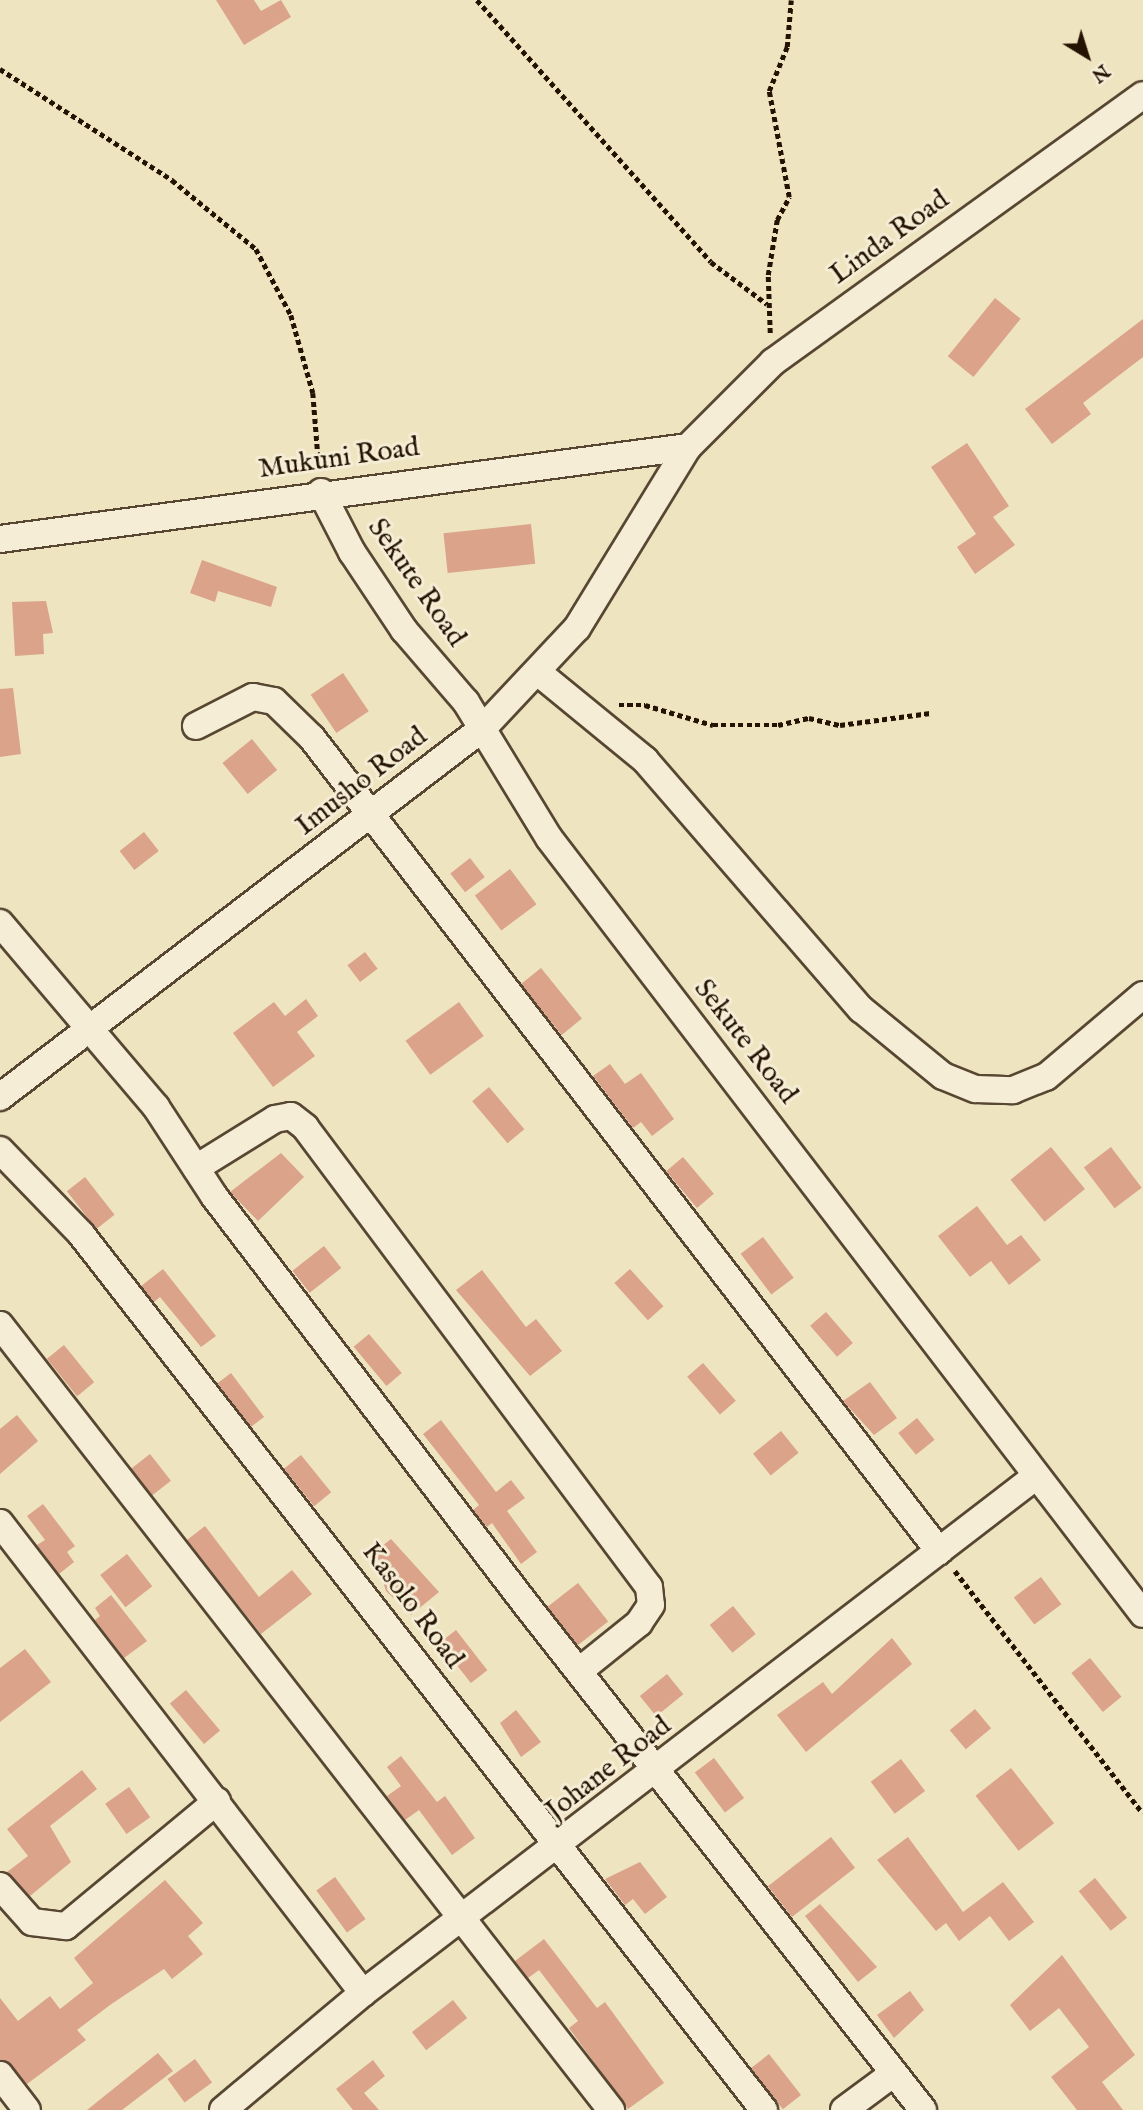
<!DOCTYPE html>
<style>
body{margin:0}
#map{position:relative;width:1143px;height:2110px;overflow:hidden;background:#efe4c0;font-family:"IM FELL English",serif}
div>[style]{position:absolute}
.building>*{inset:0;background:#daa38a;transform-origin:0 0}
.path>*{height:4.5px;margin-top:-2.25px;transform-origin:0;background:repeating-linear-gradient(90deg,#241302 0 5px,transparent 0 8.5px)}
.roads{filter:drop-shadow(2px 0 #574732) drop-shadow(-2px 0 #574732) drop-shadow(0 2px #574732) drop-shadow(0 -2px #574732)}
.minor>*{height:26px;margin:-13px;padding:0 13px;transform-origin:13px;border-radius:13px;background:#f5edd6}
span{translate:-50% -50%;white-space:nowrap;text-align:center;line-height:1.15;-webkit-text-stroke:6px #f5edd6;paint-order:stroke}
.street-label{font-size:28px;color:#241302}
.north{position:absolute;left:1052px;top:21px;width:70px;height:70px;-webkit-text-stroke:5px #f5edd6;paint-order:stroke;rotate:142deg;font-size:19px;font-weight:700;line-height:28px;text-align:center;color:#241302}
.north::after{content:'';display:block;margin:auto;width:24px;height:32px;background:#241302;clip-path:polygon(50% 0,100% 100%,50% 72%,0 100%)}
</style>
<div id="map">
<div class="building">
<i style="clip-path:polygon(216px 0,254px 0,261px 11px,281px 0,291px 17px,244px 45px)"></i>
<i style="left:995px;top:298px;width:33px;height:75px;rotate:39deg"></i>
<i style="clip-path:polygon(1143px 319px,1143px 357px,1083px 403px,1091px 414px,1052px 444px,1025px 409px)"></i>
<i style="clip-path:polygon(967px 443px,1009px 506px,993px 517px,1015px 545px,975px 574px,957px 547px,976px 534px,931px 467px)"></i>
<i style="left:531px;top:524px;width:40px;height:88px;rotate:84deg"></i>
<i style="clip-path:polygon(202px 560px,277px 587px,271px 607px,218px 591px,215px 602px,190px 593px)"></i>
<i style="clip-path:polygon(46px 601px,53px 633px,43px 634px,44px 654px,15px 656px,12px 602px)"></i>
<i style="left:343px;top:673px;width:46px;height:39px;rotate:56deg"></i>
<i style="clip-path:polygon(13px 688px,21px 754px,0 757px,0 689px)"></i>
<i style="left:252px;top:739px;width:40px;height:38px;rotate:51deg"></i>
<i style="left:144px;top:832px;width:24px;height:31px;rotate:52deg"></i>
<i style="left:470px;top:858px;width:24px;height:25px;rotate:52deg"></i>
<i style="left:510px;top:869px;width:44px;height:44px;rotate:53deg"></i>
<i style="left:365px;top:952px;width:21px;height:22px;rotate:53deg"></i>
<i style="left:541px;top:968px;width:65px;height:26px;rotate:51deg"></i>
<i style="clip-path:polygon(306px 999px,318px 1016px,297px 1032px,315px 1056px,273px 1087px,233px 1033px,274px 1002px,285px 1016px)"></i>
<i style="left:459px;top:1002px;width:42px;height:66px;rotate:54deg"></i>
<i style="clip-path:polygon(610px 1064px,625px 1084px,641px 1073px,674px 1119px,652px 1136px,641px 1122px,633px 1128px,593px 1076px)"></i>
<i style="left:489px;top:1087px;width:55px;height:22px;rotate:50deg"></i>
<i style="left:1051px;top:1147px;width:54px;height:52px;rotate:51deg"></i>
<i style="left:1111px;top:1147px;width:51px;height:34px;rotate:53deg"></i>
<i style="clip-path:polygon(281px 1153px,304px 1177px,258px 1221px,230px 1192px)"></i>
<i style="left:683px;top:1157px;width:48px;height:22px;rotate:50deg"></i>
<i style="left:85px;top:1177px;width:48px;height:23px;rotate:52deg"></i>
<i style="clip-path:polygon(977px 1206px,1007px 1245px,1021px 1235px,1041px 1260px,1009px 1285px,991px 1261px,970px 1277px,938px 1236px)"></i>
<i style="left:763px;top:1237px;width:51px;height:28px;rotate:53deg"></i>
<i style="left:324px;top:1246px;width:28px;height:40px;rotate:52deg"></i>
<i style="clip-path:polygon(163px 1269px,216px 1336px,201px 1347px,160px 1297px,154px 1302px,141px 1286px)"></i>
<i style="left:630px;top:1269px;width:50px;height:21px;rotate:48deg"></i>
<i style="clip-path:polygon(482px 1270px,526px 1327px,536px 1319px,562px 1351px,530px 1376px,456px 1290px)"></i>
<i style="left:826px;top:1312px;width:41px;height:21px;rotate:49deg"></i>
<i style="left:369px;top:1334px;width:51px;height:20px;rotate:50deg"></i>
<i style="left:64px;top:1345px;width:48px;height:22px;rotate:51deg"></i>
<i style="left:703px;top:1363px;width:50px;height:21px;rotate:49deg"></i>
<i style="left:231px;top:1373px;width:55px;height:17px;rotate:53deg"></i>
<i style="clip-path:polygon(870px 1382px,897px 1418px,874px 1435px,843px 1401px)"></i>
<i style="clip-path:polygon(17px 1415px,38px 1441px,0 1474px,0 1429px)"></i>
<i style="left:917px;top:1418px;width:28px;height:24px;rotate:51deg"></i>
<i style="clip-path:polygon(441px 1420px,496px 1492px,511px 1480px,525px 1498px,507px 1511px,537px 1552px,521px 1564px,492px 1523px,487px 1527px,473px 1510px,479px 1505px,423px 1434px)"></i>
<i style="left:781px;top:1431px;width:28px;height:36px;rotate:51deg"></i>
<i style="left:150px;top:1454px;width:34px;height:24px;rotate:52deg"></i>
<i style="left:301px;top:1455px;width:48px;height:22px;rotate:51deg"></i>
<i style="clip-path:polygon(43px 1504px,75px 1546px,67px 1552px,74px 1562px,59px 1574px,37px 1545px,45px 1540px,27px 1516px)"></i>
<i style="clip-path:polygon(205px 1526px,259px 1597px,292px 1570px,312px 1594px,261px 1634px,187px 1540px)"></i>
<i style="clip-path:polygon(391px 1539px,439px 1592px,411px 1615px,386px 1591px,382px 1578px,389px 1573px,373px 1553px)"></i>
<i style="left:127px;top:1554px;width:41px;height:34px;rotate:52deg"></i>
<i style="left:1041px;top:1577px;width:34px;height:34px;rotate:53deg"></i>
<i style="left:578px;top:1583px;width:49px;height:39px;rotate:52deg"></i>
<i style="clip-path:polygon(111px 1595px,147px 1641px,124px 1658px,95px 1620px,100px 1616px,95px 1608px)"></i>
<i style="left:733px;top:1606px;width:36px;height:30px;rotate:51deg"></i>
<i style="left:456px;top:1630px;width:51px;height:21px;rotate:52deg"></i>
<i style="clip-path:polygon(892px 1638px,912px 1664px,806px 1752px,777px 1715px,823px 1682px,832px 1694px)"></i>
<i style="clip-path:polygon(25px 1649px,51px 1682px,0 1722px,0 1668px)"></i>
<i style="left:1090px;top:1658px;width:50px;height:24px;rotate:51deg"></i>
<i style="left:667px;top:1674px;width:26px;height:35px;rotate:51deg"></i>
<i style="left:186px;top:1690px;width:53px;height:21px;rotate:50deg"></i>
<i style="left:975px;top:1709px;width:25px;height:33px;rotate:50deg"></i>
<i style="clip-path:polygon(516px 1710px,541px 1742px,521px 1757px,500px 1723px)"></i>
<i style="clip-path:polygon(401px 1756px,437px 1802px,445px 1796px,475px 1838px,452px 1855px,419px 1810px,405px 1820px,387px 1796px,401px 1786px,387px 1767px)"></i>
<i style="left:714px;top:1758px;width:50px;height:24px;rotate:53deg"></i>
<i style="left:901px;top:1759px;width:40px;height:38px;rotate:53deg"></i>
<i style="left:1011px;top:1768px;width:70px;height:45px;rotate:52deg"></i>
<i style="clip-path:polygon(82px 1770px,97px 1789px,50px 1826px,71px 1862px,30px 1896px,7px 1872px,28px 1856px,7px 1829px)"></i>
<i style="left:129px;top:1787px;width:37px;height:29px;rotate:55deg"></i>
<i style="left:831px;top:1837px;width:39px;height:80px;rotate:52deg"></i>
<i style="clip-path:polygon(908px 1837px,963px 1912px,1003px 1882px,1034px 1922px,1009px 1941px,990px 1916px,959px 1941px,946px 1923px,936px 1931px,877px 1860px)"></i>
<i style="clip-path:polygon(640px 1862px,667px 1897px,645px 1914px,633px 1899px,625px 1905px,605px 1879px)"></i>
<i style="left:335px;top:1877px;width:52px;height:23px;rotate:54deg"></i>
<i style="left:1095px;top:1878px;width:51px;height:21px;rotate:51deg"></i>
<i style="clip-path:polygon(165px 1880px,203px 1923px,188px 1936px,203px 1954px,172px 1979px,164px 1969px,110px 2005px,77px 2030px,86px 2040px,27px 2084px,0 2060px,0 1998px,18px 2021px,50px 1996px,60px 2009px,93px 1983px,74px 1958px)"></i>
<i style="clip-path:polygon(820px 1904px,877px 1967px,858px 1982px,805px 1916px)"></i>
<i style="clip-path:polygon(544px 1939px,597px 2008px,605px 2002px,664px 2083px,628px 2109px,569px 2028px,578px 2021px,539px 1970px,528px 1978px,515px 1961px)"></i>
<i style="clip-path:polygon(1062px 1955px,1135px 2055px,1102px 2082px,1123px 2110px,1077px 2110px,1051px 2077px,1089px 2047px,1059px 2008px,1030px 2031px,1010px 2005px)"></i>
<i style="clip-path:polygon(910px 1991px,924px 2010px,894px 2038px,877px 2015px)"></i>
<i style="left:453px;top:2000px;width:23px;height:52px;rotate:52deg"></i>
<i style="clip-path:polygon(158px 2053px,173px 2071px,122px 2110px,87px 2110px)"></i>
<i style="left:769px;top:2054px;width:52px;height:23px;rotate:52deg"></i>
<i style="left:195px;top:2059px;width:29px;height:34px;rotate:54deg"></i>
<i style="clip-path:polygon(373px 2060px,385px 2076px,364px 2093px,379px 2110px,353px 2110px,336px 2089px)"></i>
</div>
<div class="path">
<i style="left:477px;top:0;width:351px;rotate:48.2deg"></i>
<i style="left:711px;top:262px;width:70px;rotate:36.9deg"></i>
<i style="left:0;top:69px;width:205px;rotate:32.8deg"></i>
<i style="left:172px;top:180px;width:109px;rotate:39.4deg"></i>
<i style="left:256px;top:249px;width:75px;rotate:62.1deg"></i>
<i style="left:291px;top:315px;width:81px;rotate:74.2deg"></i>
<i style="left:313px;top:393px;width:74px;rotate:85.4deg"></i>
<i style="left:770px;top:333px;width:58px;rotate:-92deg"></i>
<i style="left:768px;top:275px;width:56px;rotate:-80.7deg"></i>
<i style="left:777px;top:220px;width:26px;rotate:-62deg"></i>
<i style="left:789px;top:197px;width:108px;rotate:-100.7deg"></i>
<i style="left:769px;top:91px;width:48px;rotate:-67.8deg"></i>
<i style="left:787px;top:47px;width:47px;rotate:-85.1deg"></i>
<i style="left:619px;top:705px;width:26px"></i>
<i style="left:645px;top:705px;width:71px;rotate:16.4deg"></i>
<i style="left:713px;top:725px;width:65px"></i>
<i style="left:778px;top:725px;width:32px;rotate:-13deg"></i>
<i style="left:809px;top:718px;width:32px;rotate:13deg"></i>
<i style="left:840px;top:725px;width:91px;rotate:-7.6deg"></i>
<i style="left:955px;top:1571px;width:306px;rotate:52.2deg"></i>
</div>
<div class="roads">
<div class="minor">
<i style="left:321px;top:492px;width:68px;rotate:62.7deg"></i>
<i style="left:352px;top:552px;width:94px;rotate:56.3deg"></i>
<i style="left:404px;top:630px;width:95px;rotate:49.3deg"></i>
<i style="left:466px;top:702px;width:159px;rotate:58.6deg"></i>
<i style="left:549px;top:838px;width:977px;rotate:52.57deg"></i>
<i style="left:0;top:539px;width:694px;rotate:-7.62deg"></i>
<i style="left:540px;top:674px;width:136px;rotate:39.3deg"></i>
<i style="left:645px;top:760px;width:330px;rotate:49.1deg"></i>
<i style="left:861px;top:1009px;width:106px;rotate:39.3deg"></i>
<i style="left:943px;top:1076px;width:35px;rotate:22deg"></i>
<i style="left:976px;top:1089px;width:37px;rotate:2deg"></i>
<i style="left:1013px;top:1090px;width:35px;rotate:-22deg"></i>
<i style="left:1046px;top:1077px;width:127px;rotate:-40.2deg"></i>
<i style="left:196px;top:726px;width:64px;rotate:-27deg"></i>
<i style="left:253px;top:697px;width:21px;rotate:11deg"></i>
<i style="left:274px;top:701px;width:53px;rotate:44.2deg"></i>
<i style="left:312px;top:738px;width:1027px;rotate:52.36deg"></i>
<i style="left:0;top:923px;width:241px;rotate:49.7deg"></i>
<i style="left:156px;top:1107px;width:106px;rotate:56.9deg"></i>
<i style="left:214px;top:1196px;width:511px;rotate:52.64deg"></i>
<i style="left:524px;top:1602px;width:646px;rotate:51.85deg"></i>
<i style="left:0;top:1097px;width:608px;rotate:-37.38deg"></i>
<i style="left:483px;top:728px;width:137px;rotate:-46.8deg"></i>
<i style="left:577px;top:628px;width:212px;rotate:-58.5deg"></i>
<i style="left:688px;top:447px;width:120px;rotate:-45deg"></i>
<i style="left:773px;top:362px;width:456px;rotate:-35.8deg"></i>
<i style="left:0;top:1150px;width:117px;rotate:46deg"></i>
<i style="left:81px;top:1234px;width:1111px;rotate:52.06deg"></i>
<i style="left:196px;top:1168px;width:93px;rotate:-31.8deg"></i>
<i style="left:275px;top:1119px;width:16px;rotate:-11deg"></i>
<i style="left:291px;top:1116px;width:18px;rotate:38deg"></i>
<i style="left:305px;top:1127px;width:574px;rotate:53.21deg"></i>
<i style="left:649px;top:1587px;width:18px;rotate:84deg"></i>
<i style="left:651px;top:1605px;width:22px;rotate:124deg"></i>
<i style="left:639px;top:1623px;width:77px;rotate:141.3deg"></i>
<i style="left:0;top:1325px;width:995px;rotate:52.1deg"></i>
<i style="left:0;top:1523px;width:594px;rotate:52.32deg"></i>
<i style="left:0;top:1886px;width:48px;rotate:48.4deg"></i>
<i style="left:32px;top:1922px;width:34px;rotate:7deg"></i>
<i style="left:66px;top:1926px;width:196px;rotate:-39.6deg"></i>
<i style="left:0;top:2075px;width:44px;rotate:52.4deg"></i>
<i style="left:223px;top:2110px;width:182px;rotate:-39.9deg"></i>
<i style="left:363px;top:1993px;width:847px;rotate:-37.52deg"></i>
<i style="left:844px;top:2110px;width:62px;rotate:-36.5deg"></i>
</div>
</div>
<div class="street-label">
<span style="left:890px;top:238px;rotate:-36deg">Linda Road</span>
<span style="left:339px;top:459px;rotate:-8deg">Mukuni Road</span>
<span style="left:416px;top:583px;rotate:55deg">Sekute Road</span>
<span style="left:362px;top:782px;rotate:-38deg">Imusho Road</span>
<span style="left:745px;top:1042px;rotate:52deg">Sekute Road</span>
<span style="left:412px;top:1606px;rotate:53deg">Kasolo Road</span>
<span style="left:609px;top:1769px;rotate:-38deg">Johane Road</span>
</div>
<div class="north">N</div>
</div>
